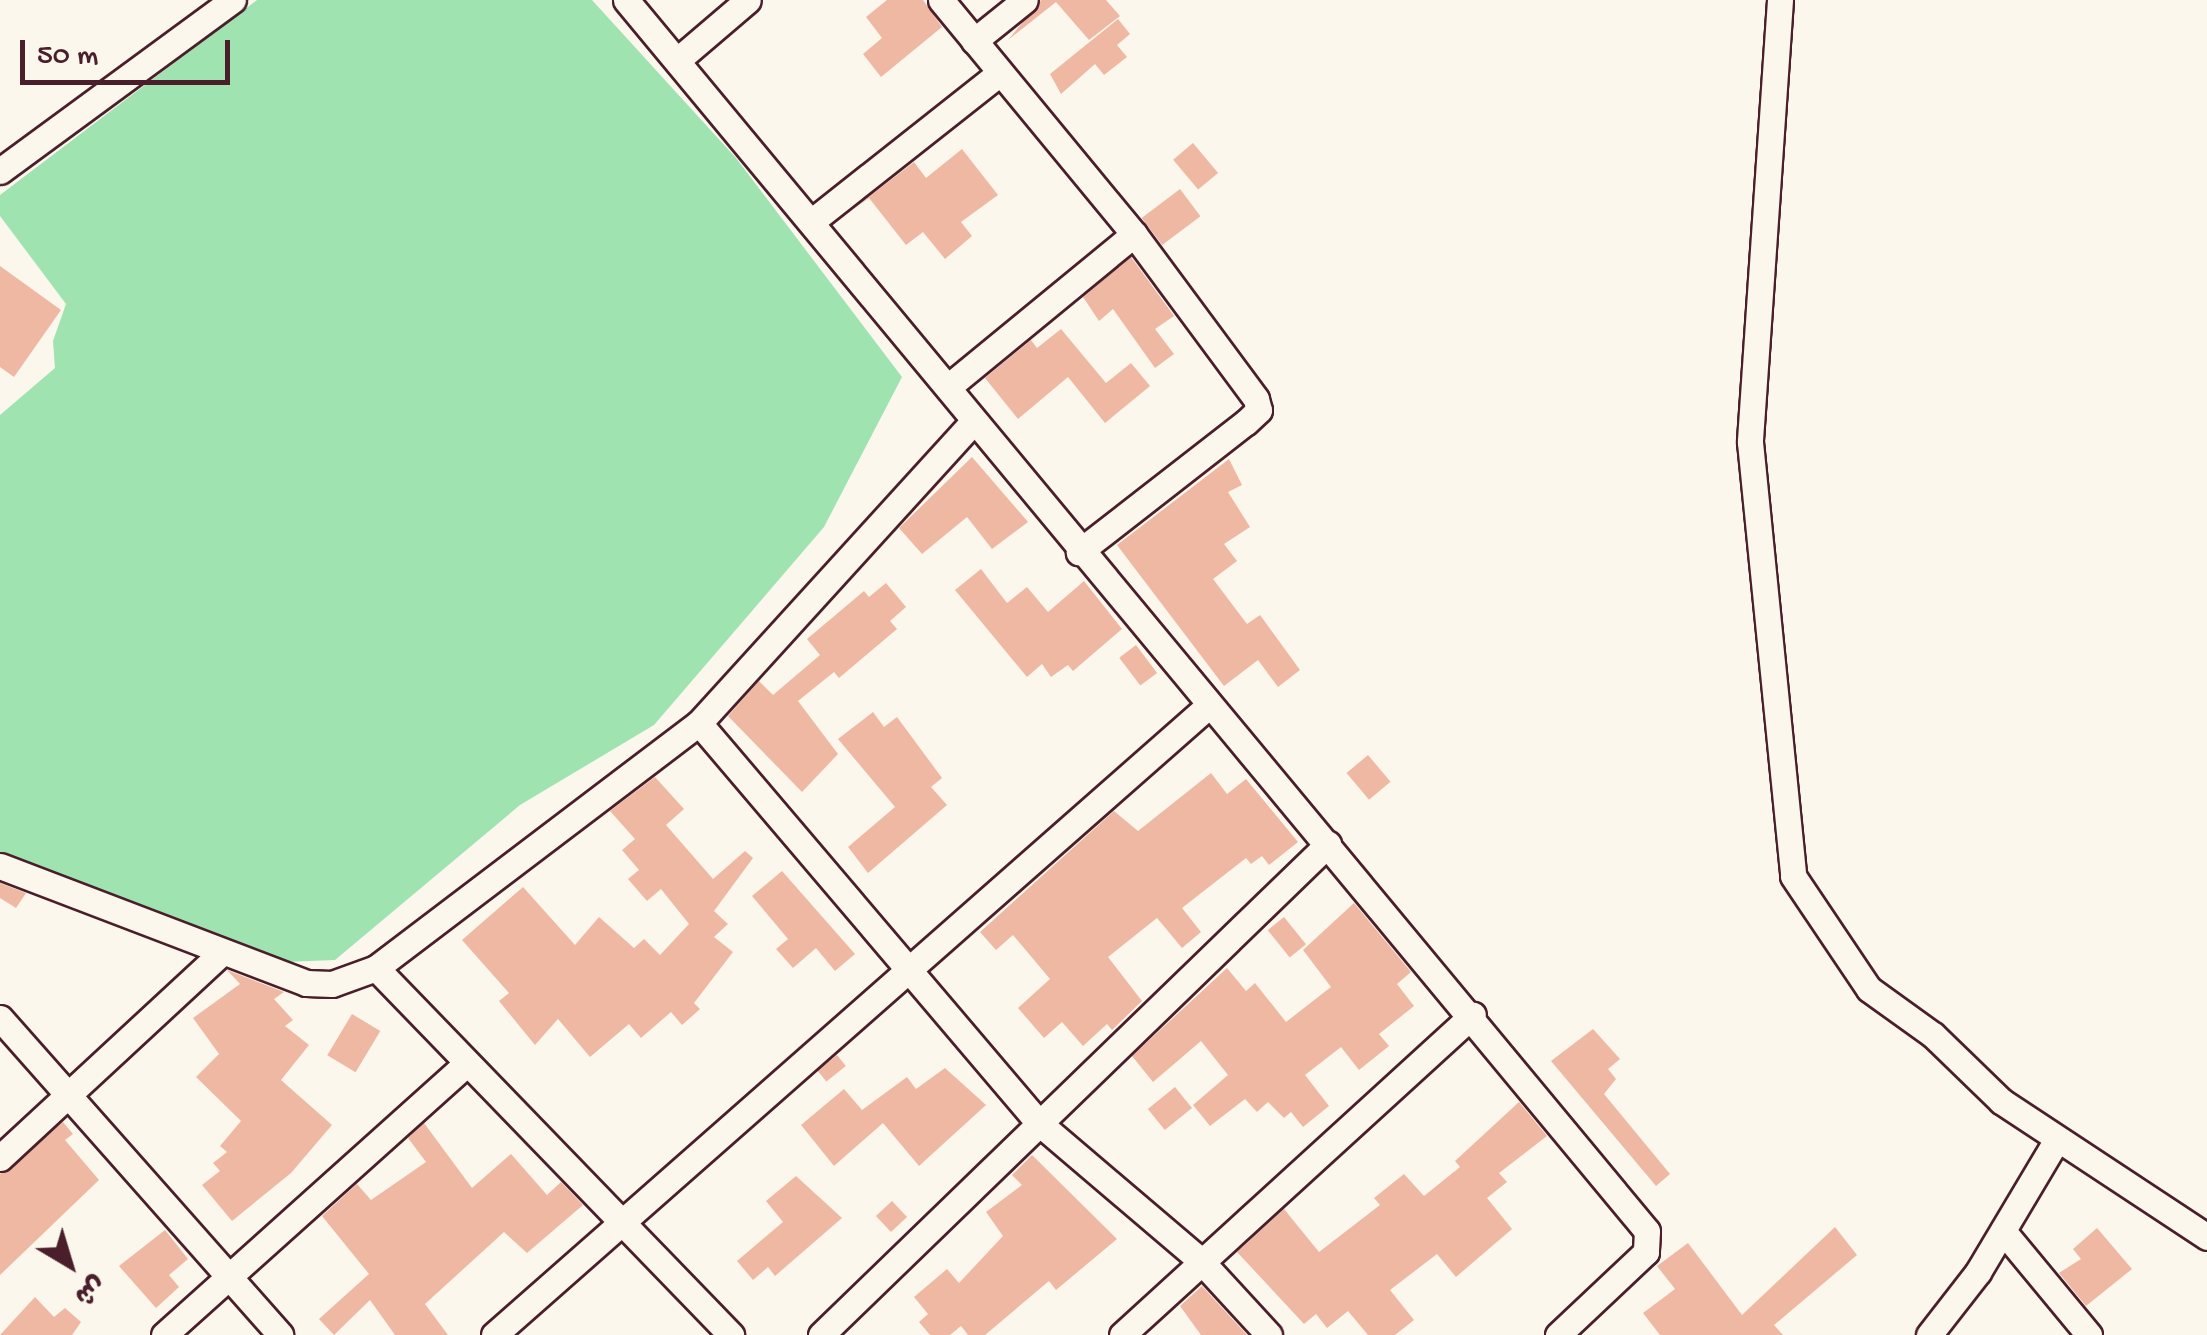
<!DOCTYPE html>
<meta charset="utf-8">
<style>
body{margin:0}
#map{position:relative;width:2207px;height:1335px;overflow:hidden;background:#fbf7ec;font-family:"Gochi Hand","Playpen Sans Arabic",sans-serif}
div>[style]{position:absolute}
.green>*{inset:0;background:#9fe4b0}
.building>*{inset:0;background:#efb8a3;transform-origin:0 0}
.roads{filter:drop-shadow(2px 0 #4a1f2b) drop-shadow(-2px 0 #4a1f2b) drop-shadow(0 2px #4a1f2b) drop-shadow(0 -2px #4a1f2b)}
.street>*{height:25px;margin:-12.5px;padding:0 12.5px;transform-origin:12.5px;border-radius:12.5px;background:#fbf7ec}
span{translate:-50% -50%;white-space:nowrap;text-align:center;line-height:1.15;-webkit-text-stroke:8px #fbf7ec;paint-order:stroke}
.north{position:absolute;left:20px;top:1215px;width:100px;height:100px;-webkit-text-stroke:8px #fbf7ec;paint-order:stroke;rotate:142deg;font-size:28px;font-weight:700;line-height:40px;text-align:center;color:#4a1f2b}
.north::after{content:'';display:block;margin:auto;width:35px;height:45px;background:#4a1f2b;clip-path:polygon(50% 0,100% 100%,50% 72%,0 100%)}
.scale{position:absolute;left:20px;top:40px;width:210px;height:45px;box-sizing:border-box;border:5px solid #4a1f2b;border-top:0;padding-left:12px;font-size:30px;line-height:35px;white-space:nowrap;color:#4a1f2b;-webkit-text-stroke:8px #fbf7ec;paint-order:stroke}
</style>
<div id="map">
<div class="green">
<i style="clip-path:polygon(257px 0,592px 0,736px 158px,902px 377px,824px 527px,654px 725px,520px 805px,335px 960px,285px 962px,0 856px,0 415px,55px 368px,53px 341px,66px 304px,0 216px,0 195px)"></i>
</div>
<div class="building">
<i style="clip-path:polygon(887px 0,923px 0,942px 27px,881px 77px,863px 54px,882px 38px,866px 17px)"></i>
<i style="clip-path:polygon(1041px 0,1106px 0,1120px 16px,1089px 40px,1056px 2px,1008px 40px)"></i>
<i style="clip-path:polygon(1118px 19px,1130px 34px,1117px 45px,1127px 57px,1104px 75px,1095px 64px,1061px 94px,1050px 74px)"></i>
<i style="left:1193px;top:143px;width:39px;height:26px;rotate:50deg"></i>
<i style="clip-path:polygon(962px 149px,998px 195px,961px 222px,972px 236px,945px 259px,923px 232px,906px 245px,869px 198px,853px 209px,914px 162px,926px 178px)"></i>
<i style="left:1180px;top:189px;width:34px;height:48px;rotate:53deg"></i>
<i style="clip-path:polygon(1131px 257px,1174px 316px,1155px 329px,1174px 354px,1155px 368px,1113px 309px,1099px 321px,1083px 297px)"></i>
<i style="clip-path:polygon(0 266px,61px 310px,14px 377px,0 367px)"></i>
<i style="clip-path:polygon(1061px 329px,1106px 383px,1131px 363px,1150px 386px,1105px 423px,1068px 377px,1018px 419px,985px 378px,1031px 340px,1037px 348px)"></i>
<i style="clip-path:polygon(972px 457px,1028px 522px,992px 549px,967px 517px,922px 554px,899px 528px)"></i>
<i style="clip-path:polygon(1229px 459px,1242px 485px,1228px 492px,1250px 527px,1224px 544px,1237px 561px,1213px 579px,1247px 624px,1260px 615px,1300px 670px,1278px 687px,1258px 660px,1224px 686px,1117px 545px)"></i>
<i style="clip-path:polygon(981px 569px,1007px 603px,1027px 587px,1048px 612px,1084px 581px,1122px 629px,1073px 671px,1068px 665px,1051px 677px,1042px 664px,1027px 677px,955px 590px)"></i>
<i style="clip-path:polygon(886px 583px,906px 607px,890px 621px,897px 629px,839px 678px,834px 672px,798px 701px,838px 754px,802px 792px,728px 716px,759px 681px,773px 695px,820px 655px,807px 639px,864px 591px,869px 597px)"></i>
<i style="left:1136px;top:645px;width:35px;height:21px;rotate:53deg"></i>
<i style="clip-path:polygon(873px 712px,884px 727px,897px 717px,942px 778px,931px 787px,947px 805px,868px 873px,848px 847px,895px 807px,838px 739px)"></i>
<i style="left:1368px;top:755px;width:35px;height:28px;rotate:50deg"></i>
<i style="clip-path:polygon(1211px 773px,1227px 794px,1246px 779px,1298px 842px,1269px 865px,1262px 856px,1251px 864px,1246px 858px,1182px 908px,1201px 932px,1182px 948px,1157px 918px,1108px 957px,1142px 1001px,1112px 1030px,1107px 1024px,1083px 1046px,1062px 1022px,1044px 1038px,1018px 1008px,1050px 979px,1013px 935px,996px 950px,980px 932px,1114px 811px,1138px 831px)"></i>
<i style="clip-path:polygon(655px 777px,684px 809px,666px 825px,713px 879px,745px 851px,753px 858px,714px 911px,728px 924px,714px 937px,733px 952px,694px 1003px,700px 1009px,682px 1025px,671px 1012px,641px 1038px,629px 1024px,590px 1057px,558px 1019px,535px 1045px,499px 1001px,509px 993px,462px 940px,523px 887px,575px 945px,599px 917px,634px 948px,644px 939px,660px 955px,689px 924px,661px 889px,647px 901px,628px 879px,639px 870px,622px 850px,635px 839px,610px 811px)"></i>
<i style="clip-path:polygon(782px 871px,855px 954px,835px 971px,816px 948px,793px 968px,776px 949px,788px 939px,752px 896px)"></i>
<i style="clip-path:polygon(0 883px,26px 893px,16px 908px,0 898px)"></i>
<i style="clip-path:polygon(1354px 903px,1411px 972px,1397px 984px,1414px 1006px,1379px 1034px,1389px 1046px,1359px 1070px,1341px 1047px,1305px 1075px,1329px 1106px,1303px 1127px,1291px 1112px,1284px 1118px,1268px 1102px,1257px 1112px,1245px 1099px,1210px 1126px,1193px 1105px,1228px 1075px,1201px 1041px,1153px 1082px,1132px 1056px,1227px 968px,1246px 991px,1255px 983px,1286px 1022px,1331px 987px,1303px 950px)"></i>
<i style="left:1284px;top:917px;width:35px;height:21px;rotate:51deg"></i>
<i style="clip-path:polygon(227px 970px,284px 992px,274px 999px,293px 1020px,285px 1026px,309px 1045px,281px 1080px,332px 1125px,291px 1173px,232px 1221px,202px 1185px,220px 1171px,213px 1163px,227px 1152px,220px 1146px,241px 1121px,196px 1077px,219px 1054px,193px 1018px,240px 984px)"></i>
<i style="left:352px;top:1014px;width:33px;height:48px;rotate:31deg"></i>
<i style="clip-path:polygon(1593px 1029px,1620px 1059px,1608px 1069px,1616px 1079px,1604px 1094px,1670px 1174px,1656px 1186px,1551px 1061px)"></i>
<i style="left:837px;top:1055px;width:14px;height:25px;rotate:51deg"></i>
<i style="clip-path:polygon(945px 1068px,986px 1105px,919px 1166px,883px 1123px,834px 1166px,801px 1125px,844px 1089px,862px 1110px,907px 1077px,916px 1089px)"></i>
<i style="left:1175px;top:1087px;width:27px;height:35px;rotate:51deg"></i>
<i style="clip-path:polygon(1519px 1102px,1547px 1136px,1499px 1173px,1507px 1182px,1487px 1198px,1512px 1229px,1456px 1277px,1437px 1254px,1390px 1290px,1414px 1320px,1395px 1335px,1368px 1335px,1348px 1311px,1327px 1328px,1316px 1314px,1304px 1324px,1237px 1252px,1284px 1209px,1319px 1252px,1380px 1205px,1374px 1198px,1404px 1174px,1424px 1196px,1460px 1167px,1455px 1161px)"></i>
<i style="clip-path:polygon(63px 1122px,73px 1134px,65px 1140px,99px 1180px,0 1275px,0 1174px)"></i>
<i style="clip-path:polygon(424px 1123px,472px 1188px,511px 1154px,547px 1195px,561px 1182px,583px 1205px,527px 1253px,504px 1232px,425px 1304px,448px 1335px,395px 1335px,370px 1300px,334px 1335px,319px 1319px,369px 1274px,322px 1216px,357px 1184px,371px 1200px,426px 1162px,408px 1138px)"></i>
<i style="clip-path:polygon(1032px 1155px,1117px 1239px,1056px 1290px,1049px 1281px,985px 1335px,968px 1335px,961px 1326px,950px 1335px,930px 1335px,919px 1322px,928px 1314px,914px 1297px,947px 1269px,959px 1283px,1003px 1236px,986px 1212px,1022px 1185px,1012px 1175px)"></i>
<i style="clip-path:polygon(796px 1176px,842px 1218px,775px 1276px,768px 1267px,753px 1280px,737px 1261px,783px 1222px,766px 1201px)"></i>
<i style="left:892px;top:1201px;width:22px;height:22px;rotate:47deg"></i>
<i style="clip-path:polygon(1835px 1227px,1857px 1255px,1774px 1325px,1783px 1335px,1660px 1335px,1643px 1313px,1675px 1289px,1657px 1266px,1688px 1243px,1742px 1315px)"></i>
<i style="clip-path:polygon(2097px 1228px,2132px 1269px,2086px 1306px,2059px 1273px,2081px 1259px,2073px 1249px)"></i>
<i style="clip-path:polygon(165px 1230px,188px 1259px,169px 1275px,179px 1287px,156px 1308px,119px 1266px)"></i>
<i style="clip-path:polygon(1202px 1286px,1247px 1335px,1201px 1335px,1180px 1306px)"></i>
<i style="clip-path:polygon(35px 1297px,54px 1317px,65px 1308px,81px 1322px,72px 1335px,0 1335px)"></i>
</div>
<div class="roads">
<div class="street">
<i style="left:626px;top:0;width:1599px;rotate:50.33deg"></i>
<i style="left:1647px;top:1231px;width:21px;rotate:93deg"></i>
<i style="left:1646px;top:1252px;width:121px;rotate:136.7deg"></i>
<i style="left:941px;top:0;width:303px;rotate:50.5deg"></i>
<i style="left:1134px;top:234px;width:205px;rotate:53.5deg"></i>
<i style="left:1256px;top:399px;width:11px;rotate:75deg"></i>
<i style="left:1259px;top:410px;width:18px;rotate:137deg"></i>
<i style="left:1246px;top:422px;width:212px;rotate:142.1deg"></i>
<i style="left:1780px;top:0;width:443px;rotate:93.9deg"></i>
<i style="left:1750px;top:442px;width:436px;rotate:84.3deg"></i>
<i style="left:1793px;top:876px;width:136px;rotate:56.1deg"></i>
<i style="left:1869px;top:989px;width:79px;rotate:35.7deg"></i>
<i style="left:1933px;top:1035px;width:95px;rotate:44.1deg"></i>
<i style="left:2001px;top:1101px;width:247px;rotate:33.4deg"></i>
<i style="left:974px;top:41px;width:65px;rotate:-38.8deg"></i>
<i style="left:680px;top:58px;width:89px;rotate:-40.5deg"></i>
<i style="left:0;top:171px;width:289px;rotate:-36.3deg"></i>
<i style="left:811px;top:222px;width:241px;rotate:-38.3deg"></i>
<i style="left:948px;top:387px;width:241px;rotate:-39.4deg"></i>
<i style="left:699px;top:723px;width:525px;rotate:49.64deg"></i>
<i style="left:1039px;top:1123px;width:211px;rotate:40.4deg"></i>
<i style="left:1200px;top:1260px;width:102px;rotate:47.4deg"></i>
<i style="left:0;top:866px;width:328px;rotate:20.9deg"></i>
<i style="left:306px;top:983px;width:26px;rotate:2deg"></i>
<i style="left:332px;top:984px;width:47px;rotate:-20deg"></i>
<i style="left:376px;top:968px;width:511px;rotate:45.95deg"></i>
<i style="left:376px;top:968px;width:405px;rotate:-37.2deg"></i>
<i style="left:699px;top:723px;width:407px;rotate:-47.7deg"></i>
<i style="left:0;top:1018px;width:423px;rotate:48.5deg"></i>
<i style="left:0;top:1158px;width:300px;rotate:-42.8deg"></i>
<i style="left:2003px;top:1231px;width:135px;rotate:50.4deg"></i>
<i style="left:164px;top:1335px;width:406px;rotate:-41.9deg"></i>
<i style="left:494px;top:1335px;width:950px;rotate:-41.37deg"></i>
<i style="left:821px;top:1335px;width:706px;rotate:-44.08deg"></i>
<i style="left:1122px;top:1335px;width:475px;rotate:-42.4deg"></i>
<i style="left:1929px;top:1335px;width:80px;rotate:-52.1deg"></i>
<i style="left:1978px;top:1272px;width:152px;rotate:-59.2deg"></i>
</div>
</div>
<div class="north">ش</div>
<div class="scale">50 m</div>
</div>
